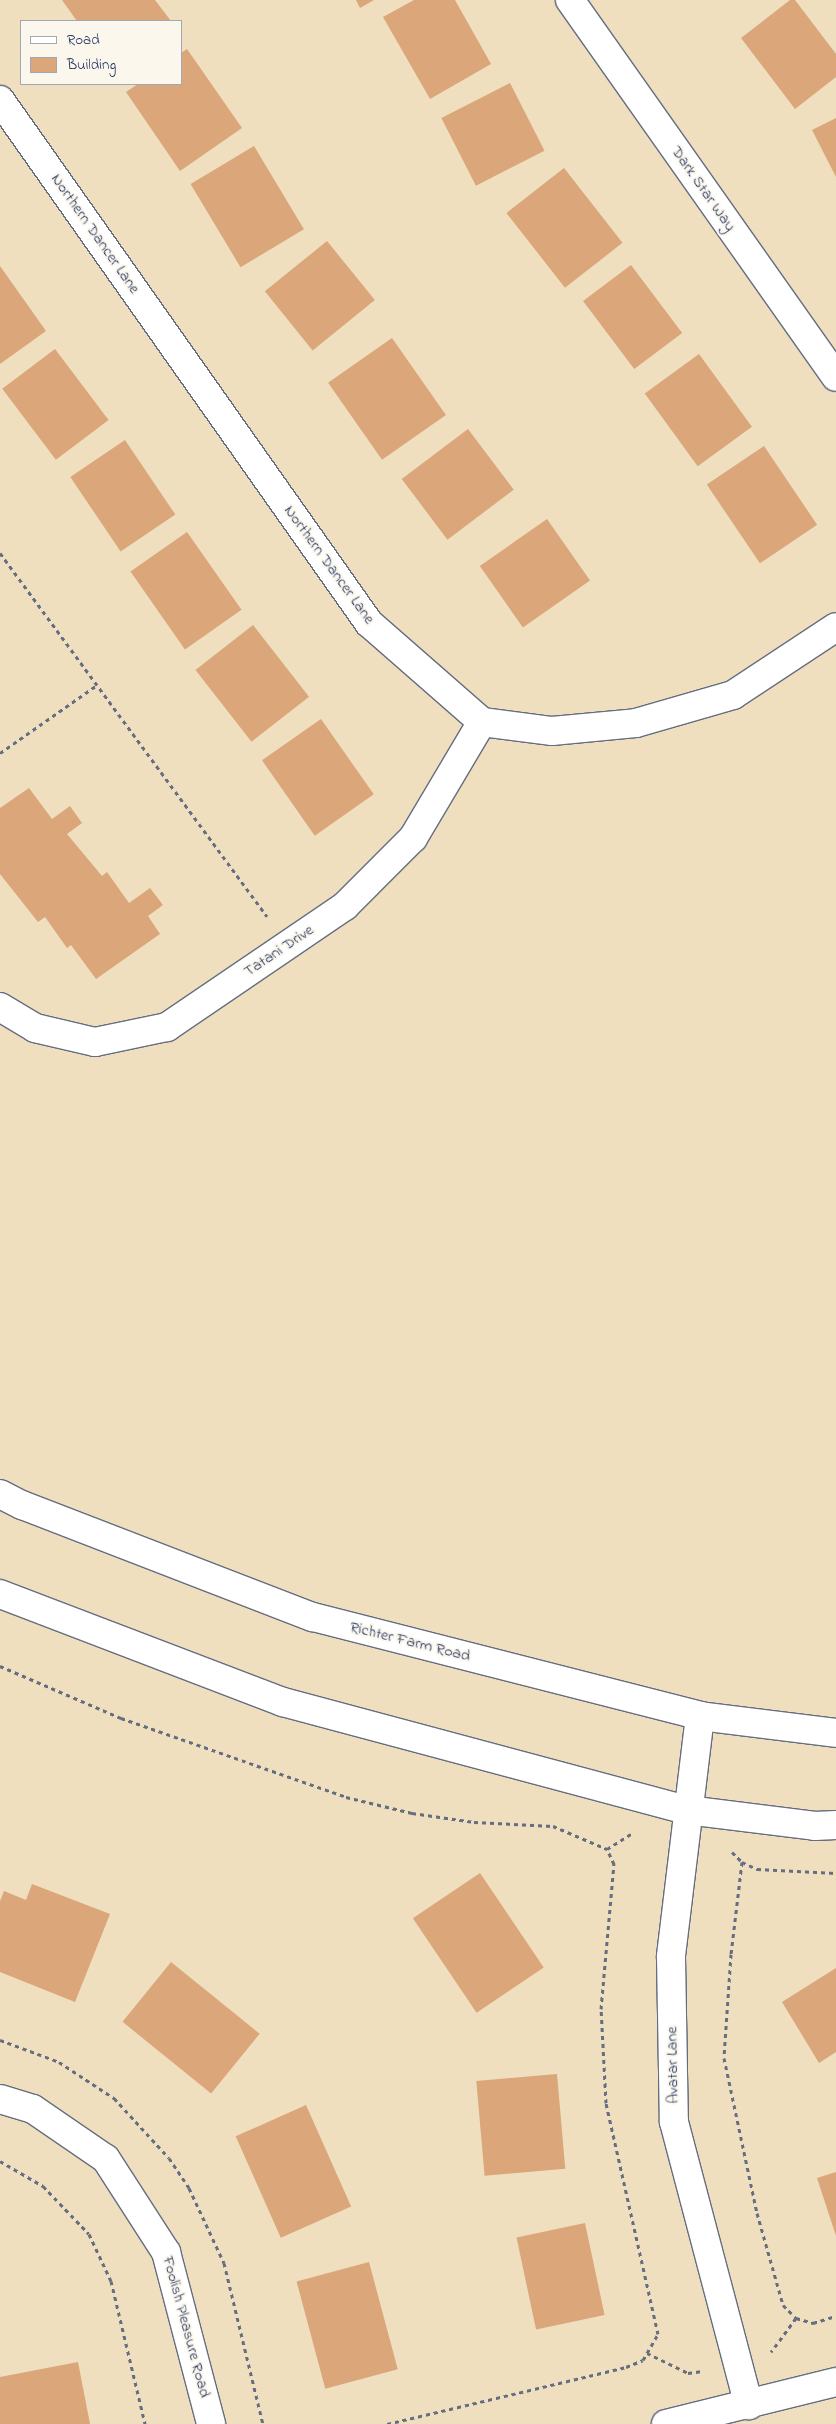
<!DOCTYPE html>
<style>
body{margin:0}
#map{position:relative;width:836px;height:2424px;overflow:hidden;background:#efdfbf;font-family:"Indie Flower",sans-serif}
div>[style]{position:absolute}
.building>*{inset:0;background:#daa67a;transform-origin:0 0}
.path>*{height:3px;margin-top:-1.5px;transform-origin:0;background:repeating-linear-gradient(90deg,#656d80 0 4px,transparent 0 8px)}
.roads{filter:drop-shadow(1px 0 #656d80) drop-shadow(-1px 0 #656d80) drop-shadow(0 1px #656d80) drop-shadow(0 -1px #656d80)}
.minor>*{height:28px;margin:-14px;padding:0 14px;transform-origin:14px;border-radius:14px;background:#fff}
.major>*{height:28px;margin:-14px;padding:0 14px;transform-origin:14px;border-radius:14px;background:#fff}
span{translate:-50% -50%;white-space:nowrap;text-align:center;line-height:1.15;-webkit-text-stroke:4px #fbf7ec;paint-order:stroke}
.street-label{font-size:16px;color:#1b2f5e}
.legend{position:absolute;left:20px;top:20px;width:162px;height:65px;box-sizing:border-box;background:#fbf7ec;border:1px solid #a1a7b3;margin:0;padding:6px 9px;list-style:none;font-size:15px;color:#1b2f5e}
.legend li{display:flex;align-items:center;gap:10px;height:25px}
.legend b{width:25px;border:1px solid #a1a7b3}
</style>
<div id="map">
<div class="building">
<i style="clip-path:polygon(62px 0,155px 0,171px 21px,77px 21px)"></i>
<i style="clip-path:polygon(356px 0,374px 0,360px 8px)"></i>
<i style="clip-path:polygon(414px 0,455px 0,491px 64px,430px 99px,383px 17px)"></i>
<i style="clip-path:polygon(790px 0,795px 0,836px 54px,836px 77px,795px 109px,741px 38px)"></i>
<i style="clip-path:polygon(187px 49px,242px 128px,180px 171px,126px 92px,138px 84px,181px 84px,181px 53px)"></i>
<i style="left:510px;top:83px;width:76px;height:77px;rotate:63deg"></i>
<i style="clip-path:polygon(836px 118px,836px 177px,812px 130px)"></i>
<i style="left:254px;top:146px;width:97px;height:74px;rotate:59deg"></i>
<i style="left:564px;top:168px;width:95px;height:73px;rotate:52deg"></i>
<i style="left:327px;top:241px;width:76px;height:80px;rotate:51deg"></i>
<i style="left:631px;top:265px;width:85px;height:60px;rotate:53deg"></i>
<i style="clip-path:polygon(0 266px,46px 331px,0 364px)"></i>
<i style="left:392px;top:338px;width:94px;height:78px;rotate:55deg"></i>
<i style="left:55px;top:349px;width:89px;height:66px;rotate:53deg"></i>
<i style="left:699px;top:354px;width:90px;height:67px;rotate:54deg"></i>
<i style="left:468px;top:429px;width:76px;height:83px;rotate:53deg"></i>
<i style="left:125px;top:440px;width:90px;height:66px;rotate:56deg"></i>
<i style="left:764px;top:446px;width:95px;height:69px;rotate:56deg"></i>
<i style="left:547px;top:519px;width:75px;height:82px;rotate:55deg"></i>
<i style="left:187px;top:532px;width:95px;height:69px;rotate:55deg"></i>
<i style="left:253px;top:625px;width:91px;height:73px;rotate:52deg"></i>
<i style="left:321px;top:719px;width:92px;height:72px;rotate:55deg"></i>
<i style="clip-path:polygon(29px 788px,52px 819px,70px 806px,82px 823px,67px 834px,102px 876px,107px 872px,129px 903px,150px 888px,163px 905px,148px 916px,160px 934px,96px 979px,71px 945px,67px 948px,45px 917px,38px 922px,0 874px,0 808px)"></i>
<i style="left:480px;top:1873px;width:114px;height:81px;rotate:56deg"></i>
<i style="clip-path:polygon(32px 1884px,110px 1914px,75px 2002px,0 1972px,0 1901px,4px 1891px,26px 1900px)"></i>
<i style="left:171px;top:1962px;width:114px;height:77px;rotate:39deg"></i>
<i style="clip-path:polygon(836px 1968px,836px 2052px,819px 2063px,782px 2002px)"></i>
<i style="left:557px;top:2074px;width:95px;height:81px;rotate:85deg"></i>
<i style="left:306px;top:2105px;width:111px;height:77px;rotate:66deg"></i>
<i style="clip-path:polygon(836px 2172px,836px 2236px,817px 2178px)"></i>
<i style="left:585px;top:2223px;width:94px;height:70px;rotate:78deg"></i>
<i style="left:369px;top:2262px;width:111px;height:75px;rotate:75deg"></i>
<i style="clip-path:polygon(78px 2362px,90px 2424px,0 2424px,0 2377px)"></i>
</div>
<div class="path">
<i style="left:0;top:553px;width:451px;rotate:53.7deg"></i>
<i style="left:0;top:753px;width:118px;rotate:-35deg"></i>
<i style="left:0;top:1666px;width:132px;rotate:23.3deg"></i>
<i style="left:121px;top:1718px;width:238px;rotate:19.3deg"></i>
<i style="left:346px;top:1797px;width:68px;rotate:13.6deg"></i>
<i style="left:412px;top:1813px;width:63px;rotate:8.3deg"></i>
<i style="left:474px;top:1822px;width:79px;rotate:2.9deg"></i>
<i style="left:553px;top:1826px;width:59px;rotate:23.1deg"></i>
<i style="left:607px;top:1849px;width:31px;rotate:-32deg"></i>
<i style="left:732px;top:1852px;width:14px;rotate:45deg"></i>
<i style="left:742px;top:1862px;width:17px;rotate:25deg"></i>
<i style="left:757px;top:1869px;width:79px;rotate:2.9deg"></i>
<i style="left:742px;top:1862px;width:93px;rotate:96.8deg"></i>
<i style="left:731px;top:1954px;width:104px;rotate:93.9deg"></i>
<i style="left:724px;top:2058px;width:158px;rotate:78deg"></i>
<i style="left:757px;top:2213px;width:96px;rotate:74.2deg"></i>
<i style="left:783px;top:2305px;width:18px;rotate:45deg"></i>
<i style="left:796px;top:2318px;width:42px;rotate:126.3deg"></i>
<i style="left:0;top:2040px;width:63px;rotate:20.4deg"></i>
<i style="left:59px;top:2062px;width:66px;rotate:33.2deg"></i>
<i style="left:114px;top:2098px;width:81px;rotate:47.5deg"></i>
<i style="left:169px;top:2158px;width:36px;rotate:56deg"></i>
<i style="left:189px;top:2188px;width:83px;rotate:65deg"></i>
<i style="left:224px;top:2263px;width:166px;rotate:76.4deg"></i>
<i style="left:0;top:2161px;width:50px;rotate:30.2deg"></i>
<i style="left:43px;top:2186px;width:66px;rotate:46.2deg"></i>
<i style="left:89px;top:2234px;width:52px;rotate:64.9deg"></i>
<i style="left:111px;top:2281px;width:147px;rotate:76.6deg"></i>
<i style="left:796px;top:2318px;width:18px;rotate:16deg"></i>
<i style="left:813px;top:2323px;width:24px;rotate:-17deg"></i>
<i style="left:647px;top:2353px;width:46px;rotate:26deg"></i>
<i style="left:688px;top:2373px;width:15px;rotate:-8deg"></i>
<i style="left:387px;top:2424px;width:246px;rotate:-13.4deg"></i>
<i style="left:626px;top:2367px;width:18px;rotate:-22deg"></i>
<i style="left:643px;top:2360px;width:30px;rotate:-60deg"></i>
<i style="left:658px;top:2334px;width:237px;rotate:-102.7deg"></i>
<i style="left:606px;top:2103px;width:94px;rotate:-93deg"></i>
<i style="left:601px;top:2009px;width:146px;rotate:-84.9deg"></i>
<i style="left:614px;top:1864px;width:17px;rotate:-115deg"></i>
</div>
<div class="roads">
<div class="minor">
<i style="left:570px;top:0;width:461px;rotate:54.8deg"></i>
<i style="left:0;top:100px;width:640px;rotate:54.8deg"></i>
<i style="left:369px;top:623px;width:150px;rotate:41.2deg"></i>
<i style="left:482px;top:722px;width:71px;rotate:7.3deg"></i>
<i style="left:552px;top:731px;width:84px;rotate:-5.4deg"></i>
<i style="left:636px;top:723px;width:101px;rotate:-16.1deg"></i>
<i style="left:733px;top:695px;width:123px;rotate:-33.4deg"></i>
<i style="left:0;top:1007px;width:41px;rotate:31deg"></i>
<i style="left:35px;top:1028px;width:62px;rotate:13.1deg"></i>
<i style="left:95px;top:1042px;width:74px;rotate:-11.8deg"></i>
<i style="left:167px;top:1027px;width:215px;rotate:-34.2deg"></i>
<i style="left:345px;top:906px;width:96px;rotate:-45deg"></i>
<i style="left:413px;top:838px;width:135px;rotate:-59.3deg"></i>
<i style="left:700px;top:1716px;width:243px;rotate:96.9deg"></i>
<i style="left:671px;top:1957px;width:165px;rotate:89deg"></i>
<i style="left:674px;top:2122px;width:293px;rotate:75.2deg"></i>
<i style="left:0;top:2099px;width:34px;rotate:17deg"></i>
<i style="left:33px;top:2109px;width:88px;rotate:34.4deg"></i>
<i style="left:106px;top:2159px;width:111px;rotate:57.2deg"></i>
<i style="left:166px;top:2252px;width:178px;rotate:75.3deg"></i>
<i style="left:666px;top:2424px;width:175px;rotate:-13.9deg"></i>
</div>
<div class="major">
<i style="left:0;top:1494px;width:25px;rotate:27deg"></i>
<i style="left:22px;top:1505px;width:312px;rotate:21.1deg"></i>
<i style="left:313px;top:1617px;width:399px;rotate:14.3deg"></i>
<i style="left:700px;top:1716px;width:137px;rotate:7.1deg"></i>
<i style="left:0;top:1594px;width:303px;rotate:20.9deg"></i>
<i style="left:283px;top:1702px;width:418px;rotate:15deg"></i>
<i style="left:687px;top:1810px;width:129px;rotate:7.1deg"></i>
<i style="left:815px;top:1826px;width:21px;rotate:-3deg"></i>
</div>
</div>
<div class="street-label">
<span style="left:703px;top:189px;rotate:55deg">Dark Star Way</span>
<span style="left:95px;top:234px;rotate:55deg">Northern Dancer Lane</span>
<span style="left:329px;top:565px;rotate:54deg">Northern Dancer Lane</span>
<span style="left:279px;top:951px;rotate:-34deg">Tatani Drive</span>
<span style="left:410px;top:1642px;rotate:14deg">Richter Farm Road</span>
<span style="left:673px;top:2065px;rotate:-91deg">Avatar Lane</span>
<span style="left:186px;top:2327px;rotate:75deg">Foolish Pleasure Road</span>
</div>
<ul class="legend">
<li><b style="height:6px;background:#fff"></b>Road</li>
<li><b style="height:14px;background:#daa67a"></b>Building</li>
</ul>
</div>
